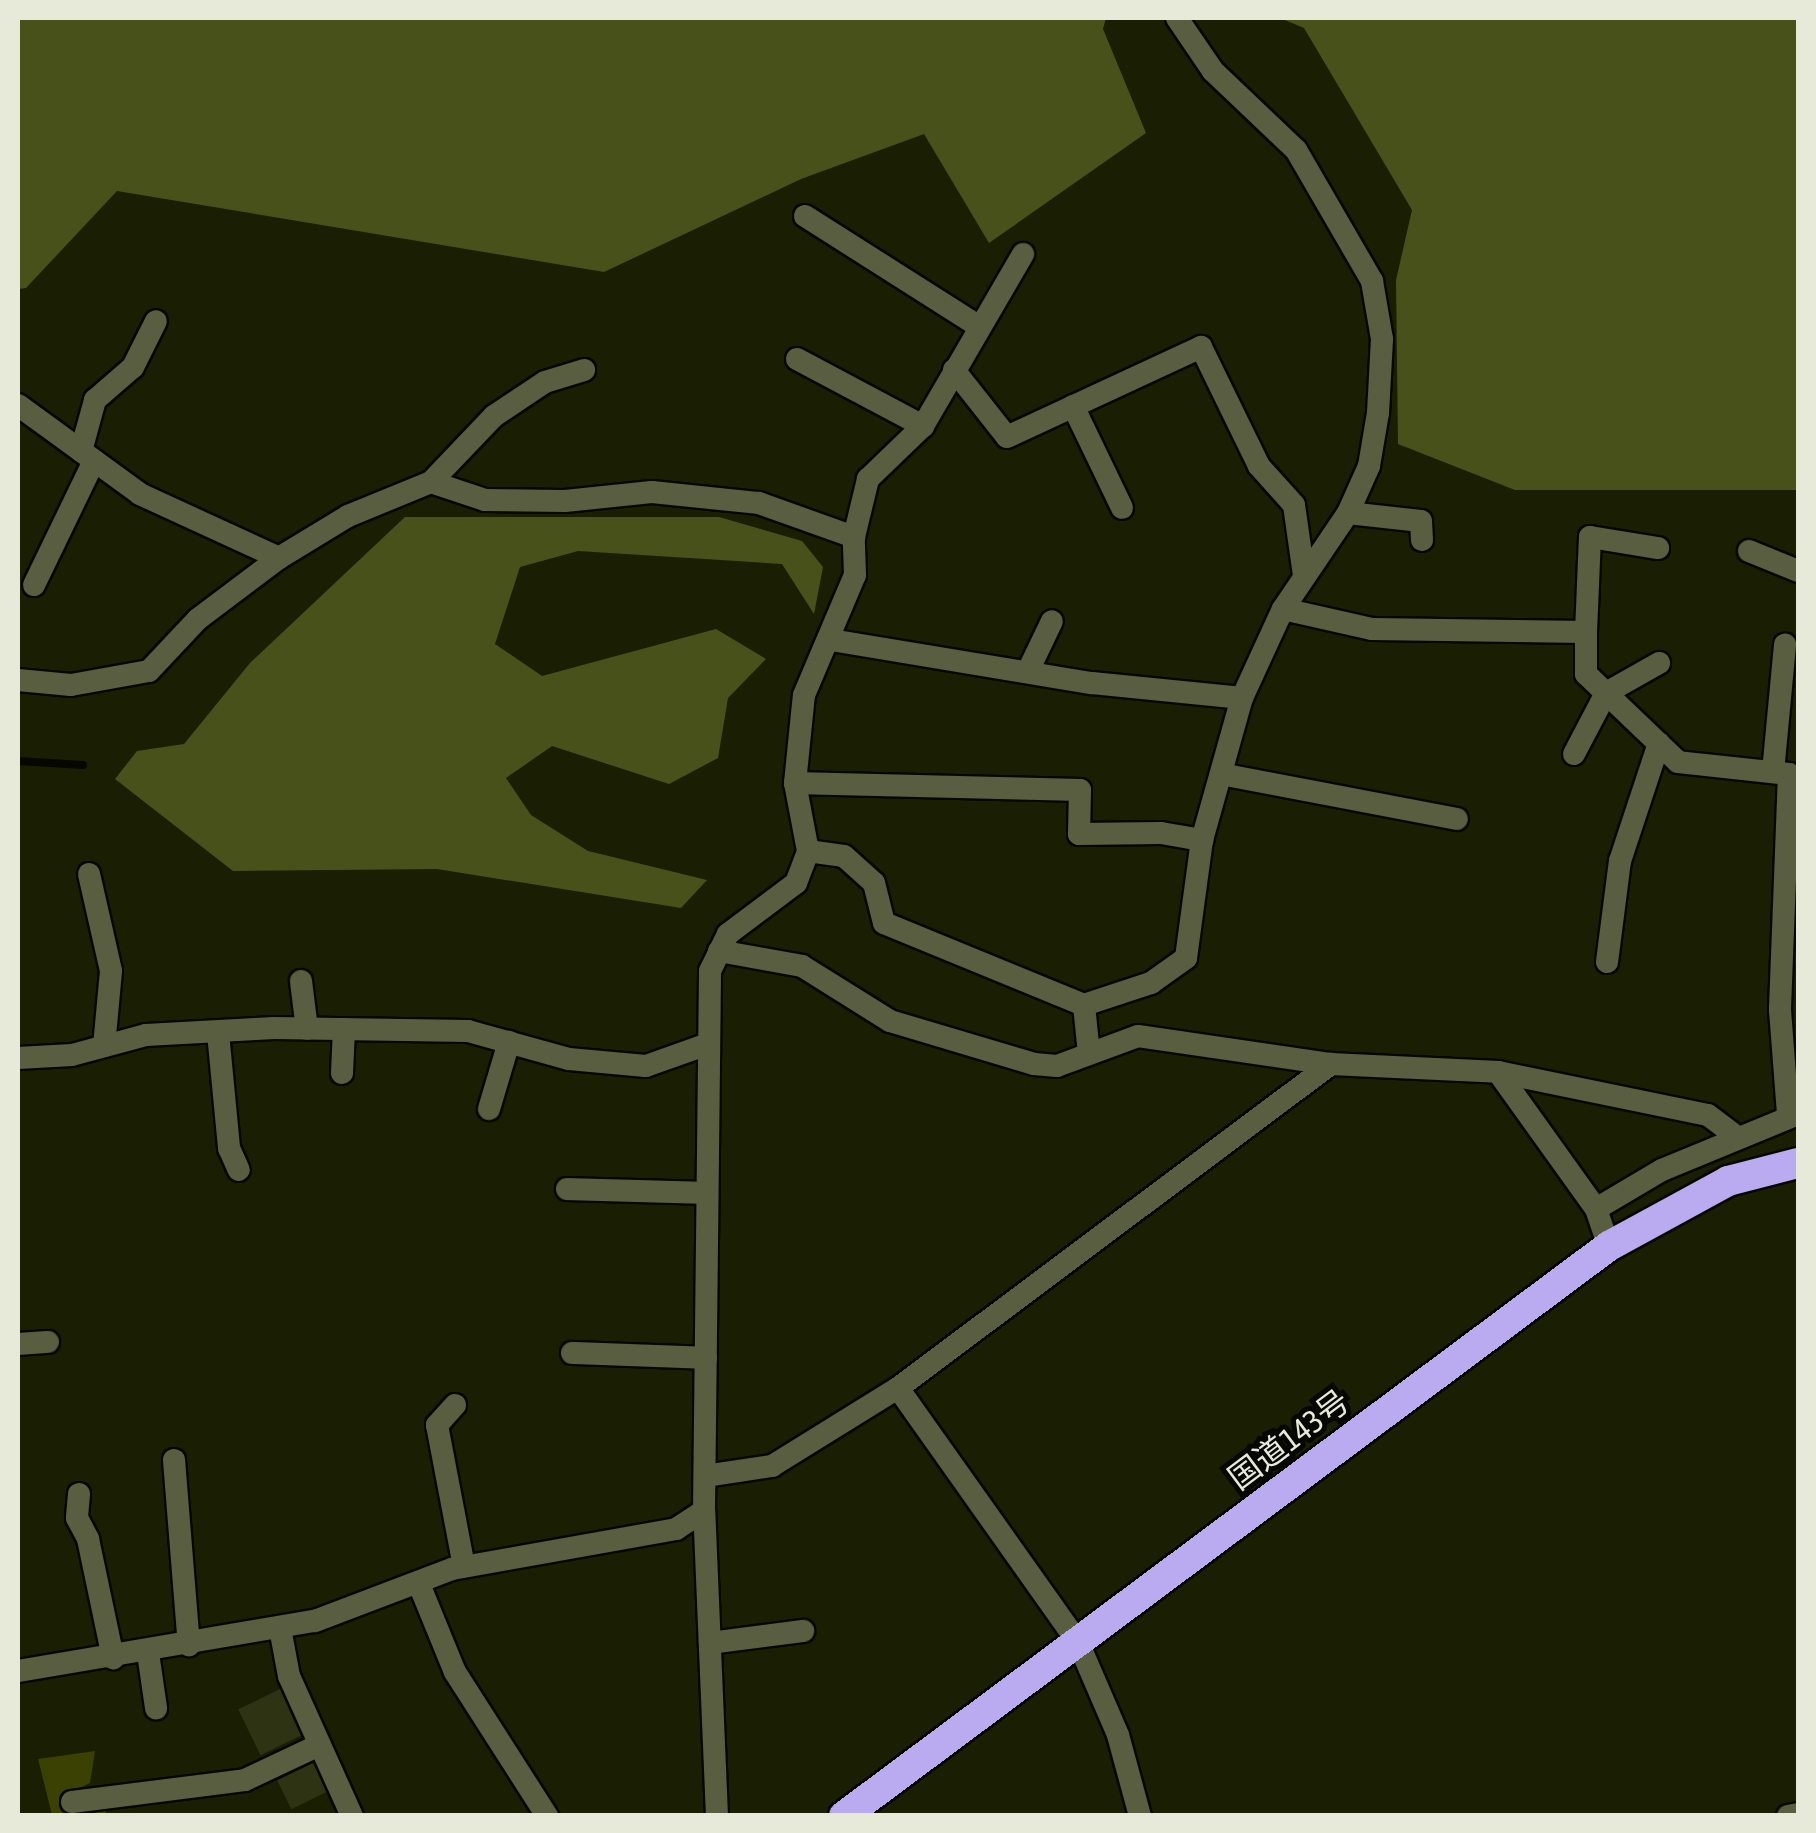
<!DOCTYPE html>
<meta charset="utf-8">
<style>
body{margin:0}
#map{position:relative;width:1816px;height:1833px;overflow:hidden;background:#1a1e03;font-family:"Asap Condensed","Noto Sans JP",sans-serif}
div>[style]{position:absolute}
.green>*{inset:0;background:#3a4102}
.forest>*{inset:0;background:#49511b}
.stream>*{height:8px;margin:-4px;padding:0 4px;transform-origin:4px;border-radius:4px;background:#060800}
.building>*{inset:0;background:#2e3313;transform-origin:0 0}
.roads{filter:drop-shadow(2px 0 #060800) drop-shadow(-2px 0 #060800) drop-shadow(0 2px #060800) drop-shadow(0 -2px #060800)}
.minor>*{height:22px;margin:-11px;padding:0 11px;transform-origin:11px;border-radius:11px;background:#595e41}
.highway>*{height:30px;margin:-15px;padding:0 15px;transform-origin:15px;border-radius:15px;background:#baaaef}
span{translate:-50% -50%;white-space:nowrap;text-align:center;line-height:1.15;-webkit-text-stroke:10px #060701;paint-order:stroke}
.street-label{font-size:32px;color:#e7ead9}
.frame{position:absolute;inset:0;border:20px solid #e7ead9;pointer-events:none}
</style>
<div id="map">
<div class="green">
<i style="clip-path:polygon(95px 1751px,90px 1783px,71px 1792px,105px 1807px,106px 1815px,52px 1815px,38px 1759px)"></i>
</div>
<div class="forest">
<i style="clip-path:polygon(18px 18px,1106px 18px,1103px 29px,1146px 133px,989px 243px,924px 134px,801px 179px,604px 272px,117px 191px,26px 288px,18px 289px)"></i>
<i style="clip-path:polygon(1280px 18px,1798px 18px,1798px 490px,1515px 490px,1398px 444px,1396px 280px,1412px 210px,1304px 28px)"></i>
<i style="clip-path:polygon(405px 517px,719px 517px,802px 541px,823px 567px,814px 614px,782px 564px,578px 551px,520px 567px,495px 644px,542px 676px,716px 629px,766px 659px,728px 698px,718px 758px,669px 784px,552px 746px,506px 778px,531px 815px,588px 851px,707px 880px,681px 908px,437px 869px,233px 871px,115px 779px,137px 751px,184px 744px,250px 663px)"></i>
</div>
<div class="stream">
<i style="left:18px;top:761px;width:65px;rotate:3.5deg"></i>
</div>
<div class="building">
<i style="left:284px;top:1687px;width:51px;height:51px;rotate:64deg"></i>
<i style="left:315px;top:1762px;width:32px;height:42px;rotate:64deg"></i>
</div>
<div class="roads">
<div class="minor">
<i style="left:805px;top:216px;width:207px;rotate:32.4deg"></i>
<i style="left:797px;top:359px;width:143px;rotate:28deg"></i>
<i style="left:954px;top:370px;width:85px;rotate:51.7deg"></i>
<i style="left:1007px;top:437px;width:214px;rotate:-24.9deg"></i>
<i style="left:1201px;top:347px;width:132px;rotate:64deg"></i>
<i style="left:1259px;top:466px;width:52px;rotate:48.1deg"></i>
<i style="left:1294px;top:505px;width:71px;rotate:81.9deg"></i>
<i style="left:18px;top:405px;width:151px;rotate:36.1deg"></i>
<i style="left:140px;top:494px;width:153px;rotate:24.7deg"></i>
<i style="left:1073px;top:406px;width:113px;rotate:64.3deg"></i>
<i style="left:81px;top:451px;width:53px;rotate:-74.6deg"></i>
<i style="left:95px;top:400px;width:50px;rotate:-41deg"></i>
<i style="left:133px;top:367px;width:51px;rotate:-63.4deg"></i>
<i style="left:431px;top:482px;width:57px;rotate:18.4deg"></i>
<i style="left:485px;top:500px;width:80px;rotate:0.7deg"></i>
<i style="left:565px;top:501px;width:87px;rotate:-5.9deg"></i>
<i style="left:652px;top:492px;width:108px;rotate:5.9deg"></i>
<i style="left:759px;top:503px;width:101px;rotate:19.7deg"></i>
<i style="left:1348px;top:513px;width:73px;rotate:6.3deg"></i>
<i style="left:1421px;top:521px;width:19px;rotate:87deg"></i>
<i style="left:1749px;top:551px;width:53px;rotate:22.2deg"></i>
<i style="left:34px;top:585px;width:138px;rotate:-64.2deg"></i>
<i style="left:1283px;top:609px;width:91px;rotate:12.7deg"></i>
<i style="left:1372px;top:629px;width:214px;rotate:0.8deg"></i>
<i style="left:1586px;top:632px;width:42px;rotate:90deg"></i>
<i style="left:1586px;top:674px;width:127px;rotate:43.7deg"></i>
<i style="left:1678px;top:762px;width:112px;rotate:6.2deg"></i>
<i style="left:1789px;top:774px;width:236px;rotate:92.2deg"></i>
<i style="left:1780px;top:1010px;width:104px;rotate:85.6deg"></i>
<i style="left:1586px;top:632px;width:95px;rotate:-87.6deg"></i>
<i style="left:1590px;top:537px;width:69px;rotate:9.2deg"></i>
<i style="left:831px;top:640px;width:265px;rotate:9.4deg"></i>
<i style="left:1092px;top:683px;width:151px;rotate:5.7deg"></i>
<i style="left:1242px;top:698px;width:98px;rotate:-65.3deg"></i>
<i style="left:1283px;top:609px;width:116px;rotate:-55.9deg"></i>
<i style="left:1348px;top:513px;width:51px;rotate:-65.9deg"></i>
<i style="left:1369px;top:466px;width:54px;rotate:-80.4deg"></i>
<i style="left:1378px;top:413px;width:74px;rotate:-86.9deg"></i>
<i style="left:1382px;top:339px;width:59px;rotate:-99.8deg"></i>
<i style="left:1372px;top:281px;width:151px;rotate:-120.1deg"></i>
<i style="left:1296px;top:150px;width:115px;rotate:-136.4deg"></i>
<i style="left:1213px;top:71px;width:64px;rotate:-124.2deg"></i>
<i style="left:1028px;top:671px;width:55px;rotate:-64.4deg"></i>
<i style="left:18px;top:680px;width:53px;rotate:5.4deg"></i>
<i style="left:71px;top:685px;width:79px;rotate:-10.2deg"></i>
<i style="left:149px;top:671px;width:71px;rotate:-46.7deg"></i>
<i style="left:198px;top:619px;width:101px;rotate:-37deg"></i>
<i style="left:279px;top:558px;width:81px;rotate:-31.3deg"></i>
<i style="left:348px;top:516px;width:90px;rotate:-22.3deg"></i>
<i style="left:431px;top:482px;width:91px;rotate:-46.3deg"></i>
<i style="left:494px;top:416px;width:61px;rotate:-33.7deg"></i>
<i style="left:545px;top:382px;width:41px;rotate:-17.1deg"></i>
<i style="left:1574px;top:754px;width:69px;rotate:-62.3deg"></i>
<i style="left:1606px;top:693px;width:61px;rotate:-29.5deg"></i>
<i style="left:1773px;top:772px;width:128px;rotate:-84.6deg"></i>
<i style="left:1221px;top:774px;width:240px;rotate:10.8deg"></i>
<i style="left:795px;top:783px;width:285px;rotate:1.4deg"></i>
<i style="left:1080px;top:790px;width:44px;rotate:91.3deg"></i>
<i style="left:1079px;top:834px;width:82px;rotate:-0.7deg"></i>
<i style="left:1161px;top:833px;width:42px;rotate:9.7deg"></i>
<i style="left:808px;top:851px;width:36px;rotate:8deg"></i>
<i style="left:844px;top:856px;width:40px;rotate:42deg"></i>
<i style="left:874px;top:883px;width:41px;rotate:76deg"></i>
<i style="left:884px;top:923px;width:216px;rotate:22.3deg"></i>
<i style="left:1084px;top:1005px;width:71px;rotate:-18.2deg"></i>
<i style="left:1151px;top:983px;width:43px;rotate:-35.5deg"></i>
<i style="left:1186px;top:958px;width:119px;rotate:-82.3deg"></i>
<i style="left:1202px;top:840px;width:148px;rotate:-74.3deg"></i>
<i style="left:89px;top:874px;width:99px;rotate:77.2deg"></i>
<i style="left:111px;top:971px;width:75px;rotate:95.3deg"></i>
<i style="left:719px;top:951px;width:84px;rotate:10.2deg"></i>
<i style="left:802px;top:966px;width:104px;rotate:32deg"></i>
<i style="left:890px;top:1021px;width:150px;rotate:16.6deg"></i>
<i style="left:1034px;top:1064px;width:23px;rotate:5deg"></i>
<i style="left:1057px;top:1066px;width:86px;rotate:-20.3deg"></i>
<i style="left:1138px;top:1036px;width:195px;rotate:8.3deg"></i>
<i style="left:1607px;top:962px;width:102px;rotate:-82.7deg"></i>
<i style="left:1620px;top:861px;width:124px;rotate:-71.7deg"></i>
<i style="left:301px;top:981px;width:48px;rotate:82.9deg"></i>
<i style="left:1084px;top:1005px;width:49px;rotate:84.2deg"></i>
<i style="left:218px;top:1033px;width:116px;rotate:84.5deg"></i>
<i style="left:229px;top:1148px;width:24px;rotate:66deg"></i>
<i style="left:18px;top:1058px;width:54px;rotate:-3.2deg"></i>
<i style="left:72px;top:1055px;width:77px;rotate:-15.1deg"></i>
<i style="left:146px;top:1035px;width:128px;rotate:-3.1deg"></i>
<i style="left:274px;top:1028px;width:194px;rotate:0.9deg"></i>
<i style="left:468px;top:1031px;width:105px;rotate:15.5deg"></i>
<i style="left:569px;top:1059px;width:77px;rotate:5.2deg"></i>
<i style="left:646px;top:1066px;width:66px;rotate:-19.5deg"></i>
<i style="left:1498px;top:1072px;width:214px;rotate:11.6deg"></i>
<i style="left:1708px;top:1115px;width:36px;rotate:37deg"></i>
<i style="left:342px;top:1073px;width:44px;rotate:-87.4deg"></i>
<i style="left:489px;top:1109px;width:70px;rotate:-73.4deg"></i>
<i style="left:567px;top:1189px;width:140px;rotate:1.6deg"></i>
<i style="left:1596px;top:1209px;width:77px;rotate:-30.6deg"></i>
<i style="left:1662px;top:1170px;width:147px;rotate:-22.4deg"></i>
<i style="left:18px;top:1344px;width:30px;rotate:-4deg"></i>
<i style="left:572px;top:1353px;width:134px;rotate:2.1deg"></i>
<i style="left:898px;top:1388px;width:311px;rotate:54.7deg"></i>
<i style="left:1078px;top:1642px;width:101px;rotate:66.7deg"></i>
<i style="left:1118px;top:1735px;width:84px;rotate:74.8deg"></i>
<i style="left:455px;top:1405px;width:27px;rotate:132deg"></i>
<i style="left:437px;top:1425px;width:144px;rotate:79.2deg"></i>
<i style="left:174px;top:1460px;width:186px;rotate:85.4deg"></i>
<i style="left:705px;top:1476px;width:68px;rotate:-8.5deg"></i>
<i style="left:772px;top:1466px;width:148px;rotate:-31.8deg"></i>
<i style="left:898px;top:1388px;width:541px;rotate:-36.81deg"></i>
<i style="left:1331px;top:1064px;width:167px;rotate:2.7deg"></i>
<i style="left:1498px;top:1072px;width:168px;rotate:54.4deg"></i>
<i style="left:1596px;top:1209px;width:39px;rotate:71deg"></i>
<i style="left:79px;top:1494px;width:24px;rotate:95deg"></i>
<i style="left:77px;top:1518px;width:24px;rotate:62deg"></i>
<i style="left:88px;top:1539px;width:122px;rotate:78.1deg"></i>
<i style="left:419px;top:1584px;width:95px;rotate:67.8deg"></i>
<i style="left:455px;top:1672px;width:171px;rotate:57.4deg"></i>
<i style="left:280px;top:1628px;width:49px;rotate:79.4deg"></i>
<i style="left:289px;top:1676px;width:154px;rotate:65.8deg"></i>
<i style="left:710px;top:1643px;width:94px;rotate:-7.4deg"></i>
<i style="left:148px;top:1653px;width:56px;rotate:81.7deg"></i>
<i style="left:18px;top:1671px;width:301px;rotate:-9.6deg"></i>
<i style="left:315px;top:1621px;width:147px;rotate:-20.8deg"></i>
<i style="left:452px;top:1569px;width:228px;rotate:-10.1deg"></i>
<i style="left:676px;top:1529px;width:33px;rotate:-33deg"></i>
<i style="left:72px;top:1802px;width:174px;rotate:-7.2deg"></i>
<i style="left:245px;top:1780px;width:82px;rotate:-25.3deg"></i>
<i style="left:717px;top:1816px;width:305px;rotate:-92.4deg"></i>
<i style="left:704px;top:1511px;width:540px;rotate:-89.36deg"></i>
<i style="left:710px;top:971px;width:41px;rotate:-64.1deg"></i>
<i style="left:728px;top:934px;width:85px;rotate:-36.9deg"></i>
<i style="left:796px;top:883px;width:34px;rotate:-69deg"></i>
<i style="left:808px;top:851px;width:69px;rotate:-100.8deg"></i>
<i style="left:795px;top:783px;width:88px;rotate:-84.2deg"></i>
<i style="left:804px;top:695px;width:130px;rotate:-67deg"></i>
<i style="left:855px;top:575px;width:38px;rotate:-92deg"></i>
<i style="left:854px;top:537px;width:60px;rotate:-76.4deg"></i>
<i style="left:868px;top:479px;width:76px;rotate:-43.9deg"></i>
<i style="left:923px;top:426px;width:199px;rotate:-59.8deg"></i>
<i style="left:1788px;top:1816px;width:10px;rotate:-11deg"></i>
</div>
<div class="highway">
<i style="left:844px;top:1816px;width:954px;rotate:-36.69deg"></i>
<i style="left:1609px;top:1246px;width:136px;rotate:-28.6deg"></i>
<i style="left:1728px;top:1181px;width:72px;rotate:-14.4deg"></i>
</div>
</div>
<div class="street-label">
<span style="left:1289px;top:1440px;rotate:-37deg">国道143号</span>
</div>
<div class="frame"></div>
</div>
